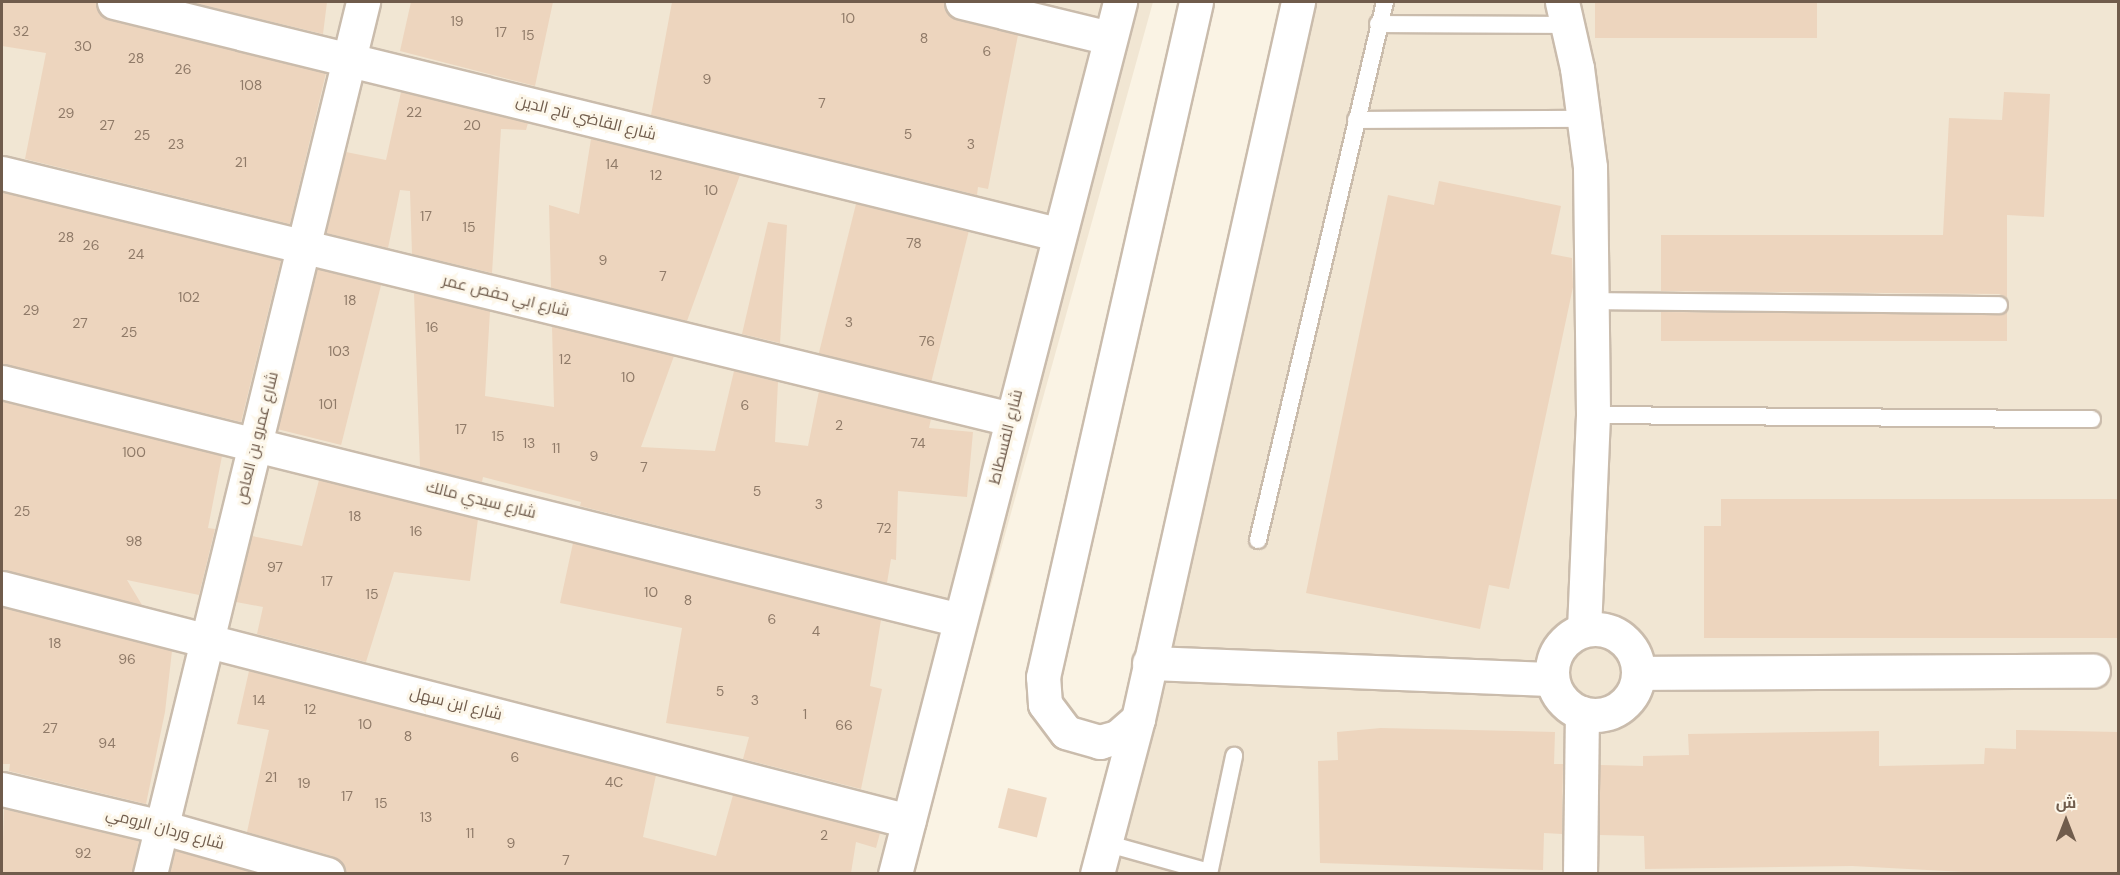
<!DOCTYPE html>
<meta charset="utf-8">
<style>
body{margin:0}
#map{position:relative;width:2120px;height:875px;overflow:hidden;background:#faf3e4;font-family:"DM Sans",Cairo,sans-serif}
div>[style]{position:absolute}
.residential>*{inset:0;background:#f1e6d3}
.building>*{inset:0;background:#edd5be;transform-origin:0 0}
.roads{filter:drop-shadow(2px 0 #cabcac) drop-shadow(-2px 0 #cabcac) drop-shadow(0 2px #cabcac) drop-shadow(0 -2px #cabcac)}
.service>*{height:16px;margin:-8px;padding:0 8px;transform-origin:8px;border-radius:8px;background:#fff}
.minor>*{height:33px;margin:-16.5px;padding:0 16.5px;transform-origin:16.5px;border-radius:16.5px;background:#fff}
.minor>.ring{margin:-16.5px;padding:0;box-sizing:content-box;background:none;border:33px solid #fff;border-radius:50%}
span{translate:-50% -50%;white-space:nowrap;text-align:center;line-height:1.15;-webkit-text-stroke:6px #fdf7ea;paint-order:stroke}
.number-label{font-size:14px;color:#8f7a68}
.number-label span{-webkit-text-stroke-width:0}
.street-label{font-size:16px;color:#705c4c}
.frame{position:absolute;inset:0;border:3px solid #705c4c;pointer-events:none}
.north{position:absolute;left:2036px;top:791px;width:60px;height:60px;-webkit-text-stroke:4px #fdf7ea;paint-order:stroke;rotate:0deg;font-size:16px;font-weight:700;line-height:24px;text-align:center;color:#705c4c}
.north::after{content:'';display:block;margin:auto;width:21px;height:27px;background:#705c4c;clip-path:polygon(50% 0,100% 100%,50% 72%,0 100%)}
</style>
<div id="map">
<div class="residential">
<i style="clip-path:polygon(2px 2px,1153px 2px,911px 873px,2px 874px)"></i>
<i style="clip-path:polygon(1290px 2px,2118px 2px,2118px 873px,1096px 874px)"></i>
</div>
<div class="building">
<i style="clip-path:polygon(2px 2px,96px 2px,101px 15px,110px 20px,326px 73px,290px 224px,25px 159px,46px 53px,2px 46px)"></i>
<i style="clip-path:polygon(190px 2px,327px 2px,323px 34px)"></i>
<i style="clip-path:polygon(411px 2px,553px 2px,535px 86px,400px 51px)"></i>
<i style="clip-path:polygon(672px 2px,944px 2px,949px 15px,957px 20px,1018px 35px,988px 189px,978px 187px,977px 195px,651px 115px)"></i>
<i style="left:1595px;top:2px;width:222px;height:36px"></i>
<i style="clip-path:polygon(401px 92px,528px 123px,526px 130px,501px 129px,492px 273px,412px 254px,410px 191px,400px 190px,388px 248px,326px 233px,346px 152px,386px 160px)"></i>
<i style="clip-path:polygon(2004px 92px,2050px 94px,2044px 217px,2007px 215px,2007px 298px,1999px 294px,1661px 291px,1661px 235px,1943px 235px,1949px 118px,2002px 120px)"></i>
<i style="clip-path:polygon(591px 139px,740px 175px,687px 321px,551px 288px,549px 205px,579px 214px)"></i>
<i style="clip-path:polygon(1439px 181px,1561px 206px,1551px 254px,1572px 258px,1573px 287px,1509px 589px,1489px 585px,1480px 629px,1306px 593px,1388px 195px,1434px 205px)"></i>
<i style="clip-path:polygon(2px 192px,281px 260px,241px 422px,2px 364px)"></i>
<i style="left:856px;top:204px;width:116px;height:154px;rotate:14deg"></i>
<i style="clip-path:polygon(768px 222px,787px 225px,780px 343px,742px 334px)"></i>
<i style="left:317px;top:269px;width:66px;height:165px;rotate:14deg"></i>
<i style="clip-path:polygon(414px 293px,490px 311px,485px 396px,554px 407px,552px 326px,674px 356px,641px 447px,715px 451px,734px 371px,778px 382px,775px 442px,808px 446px,819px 391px,931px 419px,929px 428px,973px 432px,967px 497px,898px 491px,896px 560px,891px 559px,887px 583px,580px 506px,581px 502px,483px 477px,482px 482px,420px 467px)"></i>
<i style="clip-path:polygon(1661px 312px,1999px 315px,2007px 312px,2007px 341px,1661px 341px)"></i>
<i style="clip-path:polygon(2px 401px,222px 456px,208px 528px,215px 529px,199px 595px,127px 580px,142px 605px,2px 570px)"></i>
<i style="clip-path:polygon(319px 480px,478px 519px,470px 581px,394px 572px,366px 662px,257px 634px,263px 607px,236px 602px,252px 536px,302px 546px)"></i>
<i style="clip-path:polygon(1721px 499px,2118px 499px,2118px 638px,1704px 638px,1704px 526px,1721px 526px)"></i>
<i style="clip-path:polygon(573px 543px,881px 620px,870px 686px,882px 689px,861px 789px,743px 759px,749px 737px,666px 723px,682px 628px,560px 603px)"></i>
<i style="clip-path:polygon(2px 607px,172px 651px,165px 712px,146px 804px,9px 771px,10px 764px,2px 764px)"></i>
<i style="clip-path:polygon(249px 671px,656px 775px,643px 837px,716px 856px,733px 795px,880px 833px,876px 848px,856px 842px,851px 873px,345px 873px,341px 861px,332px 856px,247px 832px,269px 730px,237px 724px)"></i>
<i style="clip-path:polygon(1381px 728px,1555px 732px,1554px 764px,1563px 764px,1562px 834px,1544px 833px,1543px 870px,1320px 863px,1318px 761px,1338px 760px,1337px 732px)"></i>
<i style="clip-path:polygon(2016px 730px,2118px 732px,2118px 873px,1983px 873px,1852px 866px,1645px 869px,1644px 836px,1599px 835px,1600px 765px,1643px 766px,1643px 756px,1689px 755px,1688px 734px,1879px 731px,1879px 766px,1984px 764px,1985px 748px,2016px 749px)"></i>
<i style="left:1008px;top:788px;width:40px;height:41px;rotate:14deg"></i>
<i style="clip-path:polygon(4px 809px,139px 841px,132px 873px,2px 873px)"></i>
<i style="clip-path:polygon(175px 850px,256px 873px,169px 873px)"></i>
</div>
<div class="roads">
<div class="service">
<i style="left:1378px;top:24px;width:190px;rotate:0.3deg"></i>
<i style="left:1356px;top:120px;width:229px;rotate:-0.3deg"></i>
<i style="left:1593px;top:301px;width:406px;rotate:0.6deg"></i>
<i style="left:1593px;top:415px;width:499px;rotate:0.5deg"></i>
<i style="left:1258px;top:540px;width:553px;rotate:-76.72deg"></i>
<i style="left:1105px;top:843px;width:108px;rotate:15.6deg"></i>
<i style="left:1209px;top:874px;width:121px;rotate:-78deg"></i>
</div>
<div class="minor">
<i style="left:114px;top:2px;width:971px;rotate:13.82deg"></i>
<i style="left:962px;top:2px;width:152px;rotate:13.7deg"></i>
<i style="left:1562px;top:2px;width:68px;rotate:77.2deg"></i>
<i style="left:1577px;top:68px;width:100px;rotate:82.5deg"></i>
<i style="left:1590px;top:167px;width:248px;rotate:89.3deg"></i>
<i style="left:1593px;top:415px;width:214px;rotate:92.4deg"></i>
<i style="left:2px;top:173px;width:1039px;rotate:13.7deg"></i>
<i style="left:2px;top:382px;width:987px;rotate:13.95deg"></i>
<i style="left:2px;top:588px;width:936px;rotate:14.41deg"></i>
<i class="ring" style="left:1552px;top:629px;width:53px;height:53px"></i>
<i style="left:1149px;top:663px;width:402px;rotate:2.3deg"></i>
<i style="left:1639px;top:673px;width:454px;rotate:-0.3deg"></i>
<i style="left:1138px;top:719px;width:28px;rotate:139deg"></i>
<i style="left:1117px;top:737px;width:18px;rotate:164deg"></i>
<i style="left:1100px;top:742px;width:35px;rotate:-164deg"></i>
<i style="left:1066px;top:732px;width:35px;rotate:-127deg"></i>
<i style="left:1045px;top:704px;width:27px;rotate:-94deg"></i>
<i style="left:1043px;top:677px;width:692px;rotate:-77.23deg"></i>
<i style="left:2px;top:789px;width:163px;rotate:13.4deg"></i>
<i style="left:161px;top:827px;width:173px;rotate:15.8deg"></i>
<i style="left:150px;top:874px;width:898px;rotate:-76.27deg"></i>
<i style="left:895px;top:874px;width:901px;rotate:-75.53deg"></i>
<i style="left:1097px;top:874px;width:160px;rotate:-75.2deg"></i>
<i style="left:1138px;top:719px;width:735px;rotate:-77.42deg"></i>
<i style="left:1580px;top:874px;width:161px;rotate:-89.3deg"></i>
</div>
</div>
<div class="number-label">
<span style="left:848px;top:18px">10</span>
<span style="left:457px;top:21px">19</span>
<span style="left:21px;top:31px">32</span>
<span style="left:501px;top:32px">17</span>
<span style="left:528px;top:35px">15</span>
<span style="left:924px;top:38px">8</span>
<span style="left:83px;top:46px">30</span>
<span style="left:987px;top:51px">6</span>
<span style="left:136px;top:58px">28</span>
<span style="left:183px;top:69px">26</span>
<span style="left:707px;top:79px">9</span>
<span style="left:251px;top:85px">108</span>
<span style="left:822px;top:103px">7</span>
<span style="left:414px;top:112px">22</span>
<span style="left:66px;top:113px">29</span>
<span style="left:107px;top:125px">27</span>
<span style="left:472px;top:125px">20</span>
<span style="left:908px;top:134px">5</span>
<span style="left:142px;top:135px">25</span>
<span style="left:176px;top:144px">23</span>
<span style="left:971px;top:144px">3</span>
<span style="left:241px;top:162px">21</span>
<span style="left:612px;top:164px">14</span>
<span style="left:656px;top:175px">12</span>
<span style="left:711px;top:190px">10</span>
<span style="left:426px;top:216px">17</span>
<span style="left:469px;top:227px">15</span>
<span style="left:66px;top:237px">28</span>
<span style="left:914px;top:243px">78</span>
<span style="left:91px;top:245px">26</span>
<span style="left:136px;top:254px">24</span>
<span style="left:603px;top:260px">9</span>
<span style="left:663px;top:276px">7</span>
<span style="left:189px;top:297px">102</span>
<span style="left:350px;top:300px">18</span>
<span style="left:31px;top:310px">29</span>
<span style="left:849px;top:322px">3</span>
<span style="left:80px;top:323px">27</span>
<span style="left:432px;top:327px">16</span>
<span style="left:129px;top:332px">25</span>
<span style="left:927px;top:341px">76</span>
<span style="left:339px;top:351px">103</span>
<span style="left:565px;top:359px">12</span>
<span style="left:628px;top:377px">10</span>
<span style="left:328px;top:404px">101</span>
<span style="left:745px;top:405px">6</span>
<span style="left:839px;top:425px">2</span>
<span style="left:461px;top:429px">17</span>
<span style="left:498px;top:436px">15</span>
<span style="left:529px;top:443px">13</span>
<span style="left:918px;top:443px">74</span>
<span style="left:556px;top:448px">11</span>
<span style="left:134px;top:452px">100</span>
<span style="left:594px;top:456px">9</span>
<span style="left:644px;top:467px">7</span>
<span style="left:757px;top:491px">5</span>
<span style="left:819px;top:504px">3</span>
<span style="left:22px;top:511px">25</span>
<span style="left:355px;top:516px">18</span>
<span style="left:884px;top:528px">72</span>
<span style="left:416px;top:531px">16</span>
<span style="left:134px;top:541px">98</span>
<span style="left:275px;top:567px">97</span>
<span style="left:327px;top:581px">17</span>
<span style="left:651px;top:592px">10</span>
<span style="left:372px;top:594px">15</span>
<span style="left:688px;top:600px">8</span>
<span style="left:772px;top:619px">6</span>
<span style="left:816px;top:631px">4</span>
<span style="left:55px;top:643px">18</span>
<span style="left:127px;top:659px">96</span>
<span style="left:720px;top:691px">5</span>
<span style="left:259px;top:700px">14</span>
<span style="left:755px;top:700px">3</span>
<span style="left:310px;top:709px">12</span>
<span style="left:805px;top:714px">1</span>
<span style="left:365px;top:724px">10</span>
<span style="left:844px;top:725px">66</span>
<span style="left:50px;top:728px">27</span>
<span style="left:408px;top:736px">8</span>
<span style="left:107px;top:743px">94</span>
<span style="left:515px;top:757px">6</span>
<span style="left:271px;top:777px">21</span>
<span style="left:614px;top:782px">4C</span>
<span style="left:304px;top:783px">19</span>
<span style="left:347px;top:796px">17</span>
<span style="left:381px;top:803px">15</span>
<span style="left:426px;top:817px">13</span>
<span style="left:470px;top:833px">11</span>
<span style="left:824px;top:835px">2</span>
<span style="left:511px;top:843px">9</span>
<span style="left:83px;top:853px">92</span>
<span style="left:566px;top:860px">7</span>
</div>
<div class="street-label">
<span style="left:586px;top:118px;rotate:14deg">شارع القاضي تاج الدين</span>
<span style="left:506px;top:296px;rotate:14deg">شارع ابي حفص عمر</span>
<span style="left:1006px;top:437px;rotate:-76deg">شارع الفسطاط</span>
<span style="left:257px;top:438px;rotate:-76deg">شارع عمرو بن العاص</span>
<span style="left:481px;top:500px;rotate:14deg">شارع سيدي مالك</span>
<span style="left:456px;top:704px;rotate:14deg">شارع ابن سهل</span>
<span style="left:165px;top:829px;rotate:15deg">شارع وردان الرومي</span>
</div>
<div class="frame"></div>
<div class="north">ش</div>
</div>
